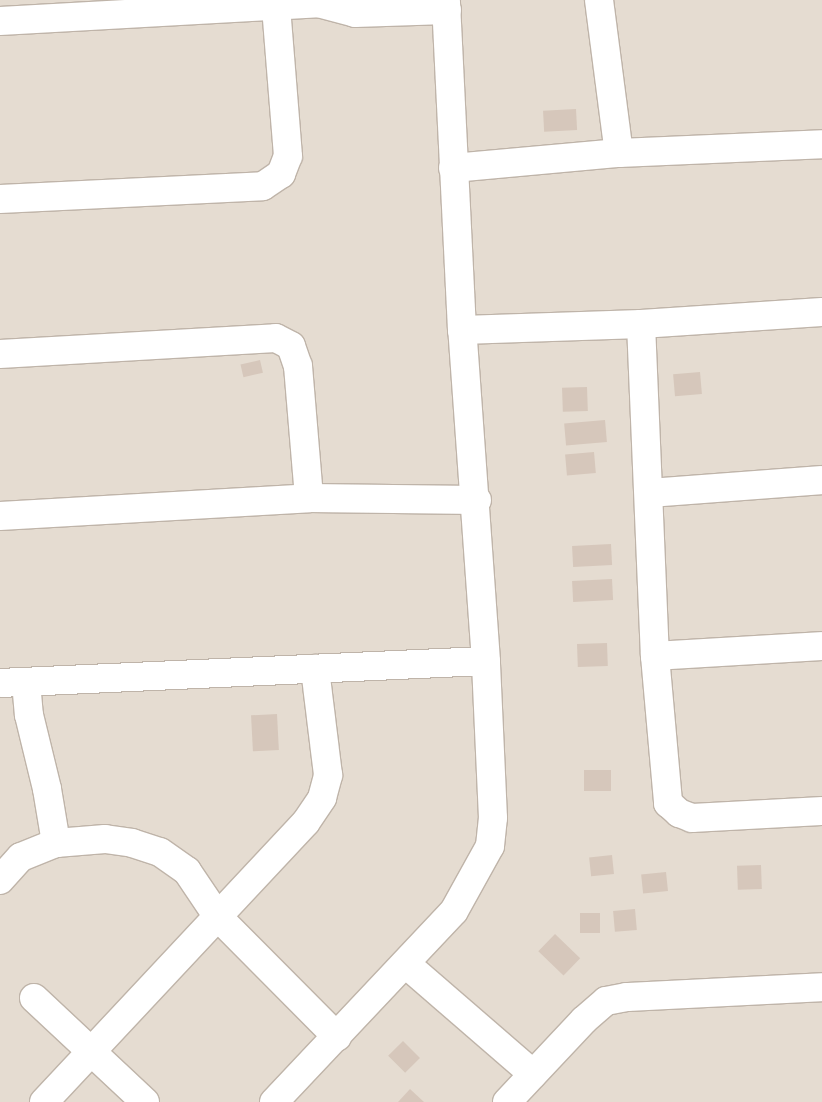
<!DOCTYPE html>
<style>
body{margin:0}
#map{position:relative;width:822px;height:1102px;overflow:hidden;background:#f1ebe3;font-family:Cabin,sans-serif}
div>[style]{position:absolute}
.residential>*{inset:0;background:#e5dcd1;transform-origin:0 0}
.building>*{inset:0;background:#d6c7bb;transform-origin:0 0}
.roads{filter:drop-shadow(1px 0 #bfb4a9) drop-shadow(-1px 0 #bfb4a9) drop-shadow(0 1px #bfb4a9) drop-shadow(0 -1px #bfb4a9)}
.minor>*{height:28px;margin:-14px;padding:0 14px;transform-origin:14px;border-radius:14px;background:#fff}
span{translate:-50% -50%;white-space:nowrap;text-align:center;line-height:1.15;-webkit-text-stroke:4px #fff;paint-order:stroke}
</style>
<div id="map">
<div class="residential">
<i style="left:0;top:0;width:822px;height:1102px"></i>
</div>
<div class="building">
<i style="left:576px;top:109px;width:21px;height:33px;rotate:87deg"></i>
<i style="left:260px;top:360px;width:13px;height:20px;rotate:77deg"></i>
<i style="left:700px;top:372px;width:22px;height:27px;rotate:85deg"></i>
<i style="left:587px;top:387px;width:24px;height:25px;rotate:88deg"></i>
<i style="left:605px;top:420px;width:22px;height:41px;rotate:85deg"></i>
<i style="left:594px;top:452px;width:21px;height:29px;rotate:85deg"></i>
<i style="left:611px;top:544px;width:21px;height:39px;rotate:87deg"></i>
<i style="left:612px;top:579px;width:21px;height:40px;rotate:87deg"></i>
<i style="left:607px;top:643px;width:23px;height:30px;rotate:88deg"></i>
<i style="left:277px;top:714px;width:36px;height:26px;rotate:87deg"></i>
<i style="left:611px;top:770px;width:21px;height:27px;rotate:90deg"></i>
<i style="left:612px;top:855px;width:19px;height:23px;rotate:84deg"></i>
<i style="left:761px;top:865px;width:24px;height:24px;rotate:88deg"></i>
<i style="left:666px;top:872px;width:19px;height:25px;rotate:84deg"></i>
<i style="left:635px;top:909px;width:21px;height:22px;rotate:85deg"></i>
<i style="left:580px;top:913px;width:20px;height:20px"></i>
<i style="left:555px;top:934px;width:35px;height:24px;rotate:44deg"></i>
<i style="left:403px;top:1041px;width:24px;height:21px;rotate:45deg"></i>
<i style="clip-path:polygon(410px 1089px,424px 1102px,398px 1102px)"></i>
</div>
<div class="roads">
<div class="minor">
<i style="left:599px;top:0;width:154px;rotate:82.6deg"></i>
<i style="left:0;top:21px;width:319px;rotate:-3.2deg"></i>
<i style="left:318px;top:3px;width:38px;rotate:15deg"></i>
<i style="left:355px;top:13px;width:92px;rotate:-1.9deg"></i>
<i style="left:453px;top:168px;width:167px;rotate:-5.2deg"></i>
<i style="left:619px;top:153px;width:203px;rotate:-2.5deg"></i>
<i style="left:0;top:199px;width:263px;rotate:-2.8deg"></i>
<i style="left:263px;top:186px;width:22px;rotate:-34deg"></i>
<i style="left:281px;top:174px;width:19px;rotate:-69deg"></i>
<i style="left:288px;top:156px;width:148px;rotate:-94.6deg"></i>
<i style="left:641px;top:324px;width:332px;rotate:87.6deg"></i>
<i style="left:655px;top:656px;width:148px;rotate:84.9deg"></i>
<i style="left:668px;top:803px;width:15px;rotate:42deg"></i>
<i style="left:679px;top:813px;width:14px;rotate:21deg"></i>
<i style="left:692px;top:818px;width:130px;rotate:-3.1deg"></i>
<i style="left:462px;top:330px;width:179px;rotate:-1.9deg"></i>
<i style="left:641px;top:324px;width:181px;rotate:-3.8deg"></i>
<i style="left:0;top:354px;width:276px;rotate:-3.3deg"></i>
<i style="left:276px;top:338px;width:17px;rotate:28deg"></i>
<i style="left:291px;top:346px;width:21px;rotate:71deg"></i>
<i style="left:298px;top:366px;width:132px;rotate:85.2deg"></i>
<i style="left:650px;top:493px;width:172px;rotate:-4.3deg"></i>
<i style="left:0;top:516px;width:310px;rotate:-3.3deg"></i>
<i style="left:309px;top:498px;width:168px;rotate:0.7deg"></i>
<i style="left:655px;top:656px;width:167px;rotate:-3.4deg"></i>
<i style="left:26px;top:682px;width:33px;rotate:85deg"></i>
<i style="left:29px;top:715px;width:76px;rotate:76.3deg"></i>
<i style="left:47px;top:789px;width:55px;rotate:80.5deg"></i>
<i style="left:0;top:683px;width:486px;rotate:-2.6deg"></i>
<i style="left:0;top:880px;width:31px;rotate:-48deg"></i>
<i style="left:21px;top:857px;width:38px;rotate:-22deg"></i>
<i style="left:56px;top:843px;width:49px;rotate:-4.7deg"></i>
<i style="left:105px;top:839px;width:27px;rotate:8deg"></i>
<i style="left:132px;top:843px;width:29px;rotate:18deg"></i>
<i style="left:160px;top:852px;width:33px;rotate:35deg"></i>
<i style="left:187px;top:871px;width:55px;rotate:56deg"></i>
<i style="left:218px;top:917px;width:169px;rotate:45.2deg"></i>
<i style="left:406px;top:964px;width:168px;rotate:40.9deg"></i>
<i style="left:34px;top:998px;width:152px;rotate:43.1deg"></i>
<i style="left:44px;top:1102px;width:383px;rotate:-46.9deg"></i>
<i style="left:306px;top:822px;width:29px;rotate:-56deg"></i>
<i style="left:322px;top:798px;width:24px;rotate:-75deg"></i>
<i style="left:328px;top:775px;width:107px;rotate:-97deg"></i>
<i style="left:274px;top:1102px;width:262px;rotate:-46.7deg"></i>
<i style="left:454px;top:911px;width:74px;rotate:-61deg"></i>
<i style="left:490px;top:846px;width:28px;rotate:-84deg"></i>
<i style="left:493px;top:818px;width:157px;rotate:-92.6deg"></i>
<i style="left:486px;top:661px;width:332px;rotate:-94.1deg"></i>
<i style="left:462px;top:330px;width:330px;rotate:-92.8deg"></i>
<i style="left:507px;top:1102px;width:112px;rotate:-46.8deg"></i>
<i style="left:584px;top:1020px;width:29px;rotate:-41deg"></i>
<i style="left:606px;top:1001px;width:21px;rotate:-11deg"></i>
<i style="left:627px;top:997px;width:195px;rotate:-2.9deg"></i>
</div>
</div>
</div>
